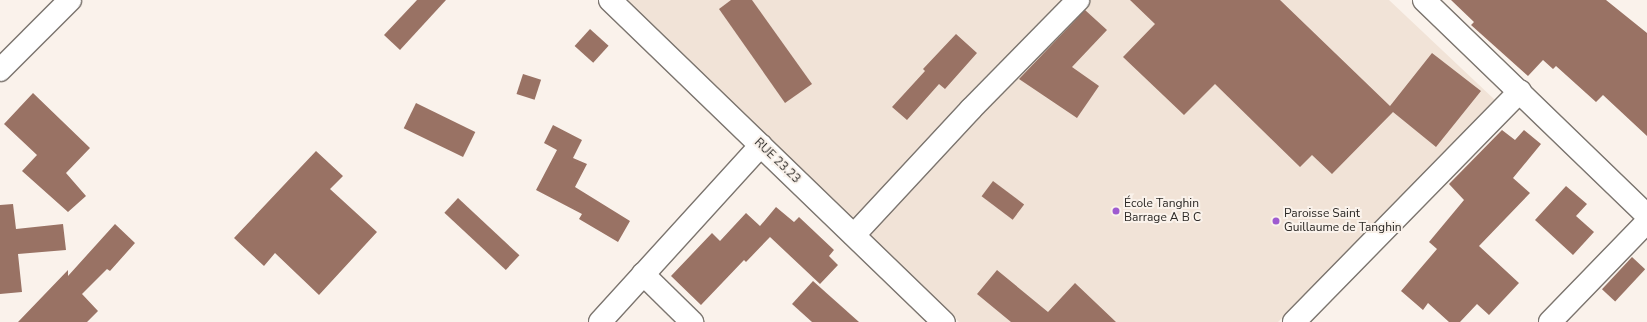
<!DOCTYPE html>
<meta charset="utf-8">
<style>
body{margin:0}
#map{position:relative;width:1647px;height:322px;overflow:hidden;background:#faf2eb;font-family:"Nunito Sans",sans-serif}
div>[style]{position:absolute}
.built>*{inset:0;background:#f1e3d7}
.building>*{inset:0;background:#997264;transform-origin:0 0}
.roads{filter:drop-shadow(1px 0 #7c756f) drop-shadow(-1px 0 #7c756f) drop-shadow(0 1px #7c756f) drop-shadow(0 -1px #7c756f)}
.minor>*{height:22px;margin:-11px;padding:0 11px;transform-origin:11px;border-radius:11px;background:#fff}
.dots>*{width:11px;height:11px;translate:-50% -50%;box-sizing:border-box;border:2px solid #faf2eb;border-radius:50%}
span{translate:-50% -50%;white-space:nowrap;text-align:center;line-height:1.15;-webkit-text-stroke:4px #faf2eb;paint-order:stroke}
.street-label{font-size:12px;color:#2b2825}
.poi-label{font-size:12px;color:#2b2825}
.left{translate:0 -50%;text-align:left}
</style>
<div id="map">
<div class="built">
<i style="clip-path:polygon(627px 0,1389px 0,1495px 100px,1278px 322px,959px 322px)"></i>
</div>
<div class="building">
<i style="clip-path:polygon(417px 0,446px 0,400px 50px,384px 35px)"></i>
<i style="clip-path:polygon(731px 0,752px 0,812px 84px,785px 103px,719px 9px)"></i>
<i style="clip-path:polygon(1130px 0,1280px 0,1390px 106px,1432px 53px,1481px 91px,1436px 147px,1393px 112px,1332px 174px,1312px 155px,1300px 167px,1215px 84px,1184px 115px,1123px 57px,1155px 24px)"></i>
<i style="clip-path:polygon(1451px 0,1606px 0,1647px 33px,1647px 136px,1603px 95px,1596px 102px,1556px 66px,1553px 69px,1543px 60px,1528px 76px,1471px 25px,1474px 22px)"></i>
<i style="clip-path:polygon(1085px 10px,1107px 30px,1072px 67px,1099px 86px,1077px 118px,1019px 79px)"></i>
<i style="left:590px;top:29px;width:25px;height:23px;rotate:42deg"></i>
<i style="clip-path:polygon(956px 34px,977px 53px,945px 89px,939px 84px,907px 120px,892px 107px,925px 71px,923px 69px)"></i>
<i style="left:523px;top:74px;width:19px;height:21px;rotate:18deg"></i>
<i style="clip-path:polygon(33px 93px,90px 148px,66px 173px,86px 196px,68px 212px,22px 171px,37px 155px,4px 124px)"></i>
<i style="left:416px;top:103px;width:66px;height:28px;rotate:26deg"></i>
<i style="clip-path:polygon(553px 125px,582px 140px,573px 158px,587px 164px,575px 187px,630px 221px,618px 242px,579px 219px,582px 214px,536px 190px,557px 150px,544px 143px)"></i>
<i style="clip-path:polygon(1502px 130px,1515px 140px,1524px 130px,1541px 144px,1513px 178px,1530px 193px,1479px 246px,1519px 283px,1489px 315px,1477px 304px,1460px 322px,1449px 322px,1428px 303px,1423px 310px,1401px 291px,1437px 249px,1429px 242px,1464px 200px,1449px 184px)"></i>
<i style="clip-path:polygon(316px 151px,343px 176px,330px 189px,377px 232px,319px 295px,275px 253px,264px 266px,234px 238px)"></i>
<i style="left:993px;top:181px;width:39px;height:19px;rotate:37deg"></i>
<i style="clip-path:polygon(1566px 186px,1587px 204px,1576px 216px,1594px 232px,1573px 255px,1535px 220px)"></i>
<i style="left:458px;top:198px;width:84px;height:20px;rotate:43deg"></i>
<i style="clip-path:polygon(13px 204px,16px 229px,63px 224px,66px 250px,18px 254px,22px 292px,0 294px,0 205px)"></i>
<i style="clip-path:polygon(776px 207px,794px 222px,799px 217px,834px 250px,829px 256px,838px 265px,820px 284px,770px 237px,746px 262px,744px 260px,701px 305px,671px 276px,712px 233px,720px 241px,746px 213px,760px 226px)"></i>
<i style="clip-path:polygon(115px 224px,135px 243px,110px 271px,107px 269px,82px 294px,98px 311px,87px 322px,18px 322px,68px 270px,68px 276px)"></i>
<i style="left:1632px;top:257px;width:18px;height:44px;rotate:43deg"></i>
<i style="clip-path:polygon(997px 270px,1048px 312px,1075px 283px,1116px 322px,1011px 322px,977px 294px)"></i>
<i style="clip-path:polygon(813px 281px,859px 322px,812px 322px,792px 304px)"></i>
</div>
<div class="roads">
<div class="minor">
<i style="left:610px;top:0;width:464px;rotate:44deg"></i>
<i style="left:1424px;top:0;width:310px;rotate:44deg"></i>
<i style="left:0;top:70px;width:99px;rotate:-45deg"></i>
<i style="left:854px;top:235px;width:172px;rotate:-47.1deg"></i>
<i style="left:971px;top:109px;width:153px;rotate:-45.5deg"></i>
<i style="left:643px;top:274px;width:69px;rotate:44.4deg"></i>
<i style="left:600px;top:322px;width:239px;rotate:-47.7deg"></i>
<i style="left:1294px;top:322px;width:323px;rotate:-45.6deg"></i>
<i style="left:1550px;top:322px;width:139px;rotate:-45.9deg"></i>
</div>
</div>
<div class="dots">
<i style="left:1116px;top:211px;background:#9e5bd0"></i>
<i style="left:1276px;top:221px;background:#9e5bd0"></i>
</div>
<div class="street-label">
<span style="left:777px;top:161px;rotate:44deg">RUE 23.23</span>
</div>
<div class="poi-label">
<span class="left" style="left:1124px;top:211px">École Tanghin<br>Barrage A B C</span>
<span class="left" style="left:1284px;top:221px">Paroisse Saint<br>Guillaume de Tanghin</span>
</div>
</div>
